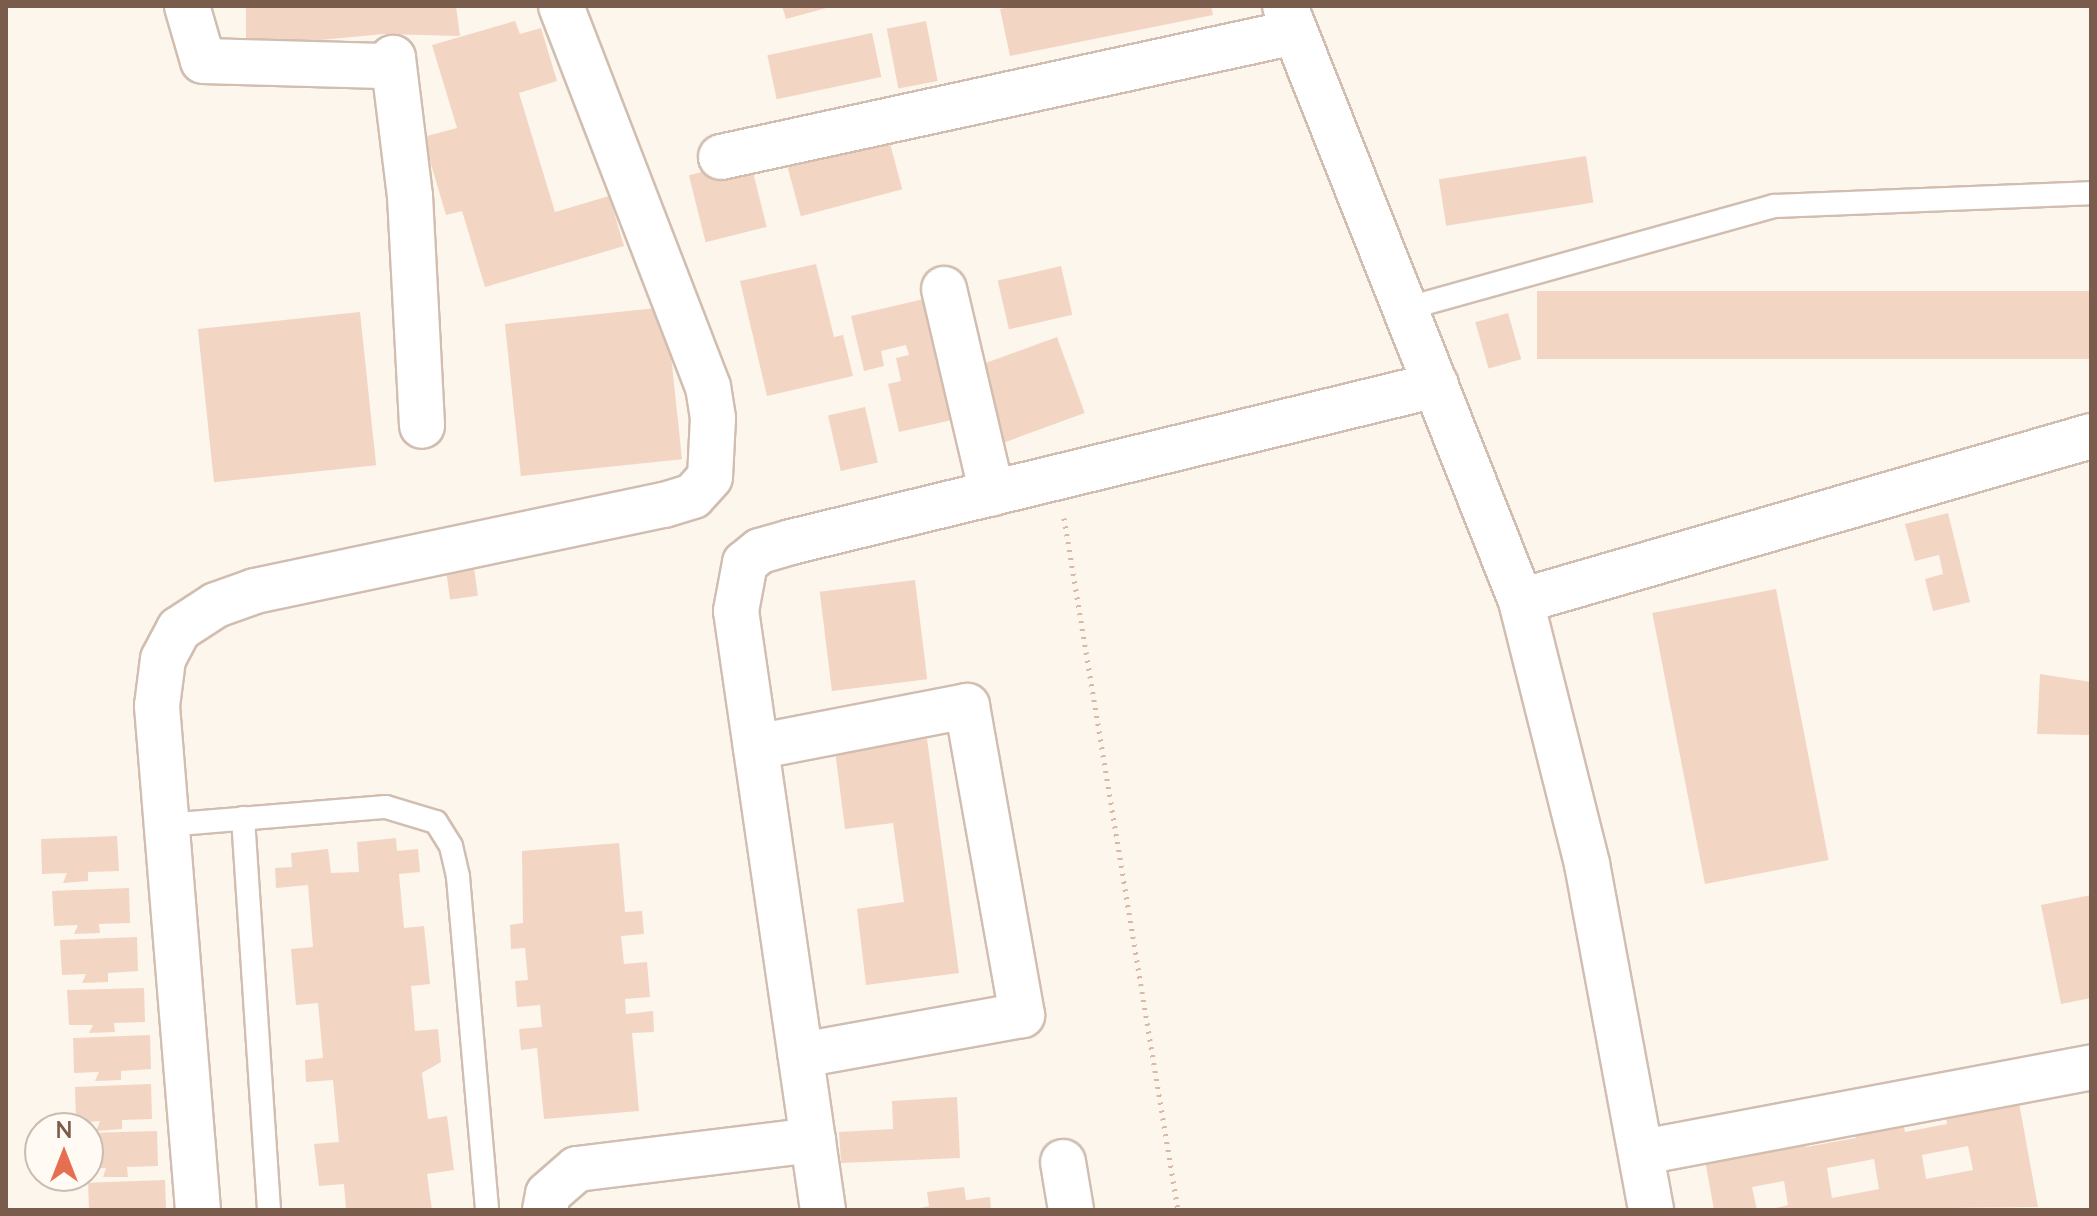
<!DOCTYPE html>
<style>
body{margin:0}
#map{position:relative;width:2097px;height:1216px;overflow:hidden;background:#fdf6ec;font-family:Lato,sans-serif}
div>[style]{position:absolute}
.building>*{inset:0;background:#f3d5c3;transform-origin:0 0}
.path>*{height:5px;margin-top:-2.5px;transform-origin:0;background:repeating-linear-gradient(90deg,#d9b8a5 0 2px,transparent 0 8px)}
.roads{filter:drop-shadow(2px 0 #d1beb0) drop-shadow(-2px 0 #d1beb0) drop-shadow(0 2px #d1beb0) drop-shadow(0 -2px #d1beb0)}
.service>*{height:22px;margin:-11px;padding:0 11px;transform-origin:11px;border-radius:11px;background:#fff}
.minor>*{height:44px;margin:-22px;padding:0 22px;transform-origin:22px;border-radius:22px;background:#fff}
span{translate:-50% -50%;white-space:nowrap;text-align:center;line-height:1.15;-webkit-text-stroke:7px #fffaf3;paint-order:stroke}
.frame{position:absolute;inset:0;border:8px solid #7a5c4d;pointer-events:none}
.north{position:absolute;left:24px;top:1112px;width:80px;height:80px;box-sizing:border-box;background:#fffaf3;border:2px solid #cabbb1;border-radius:50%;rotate:0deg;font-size:22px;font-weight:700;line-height:32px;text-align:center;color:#7a5c4d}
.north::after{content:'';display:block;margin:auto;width:28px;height:36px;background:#e76f51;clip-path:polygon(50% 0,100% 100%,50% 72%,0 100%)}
</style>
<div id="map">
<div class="building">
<i style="clip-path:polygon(246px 6px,456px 6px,460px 36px,384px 34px,246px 47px)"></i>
<i style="clip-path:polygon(782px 6px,830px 6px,830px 7px,786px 19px)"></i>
<i style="clip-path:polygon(1014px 6px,1211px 6px,1213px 15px,1010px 56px,1000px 9px)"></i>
<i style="clip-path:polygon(515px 21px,520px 34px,541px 28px,557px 81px,519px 93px,555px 212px,609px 196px,624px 246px,485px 287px,462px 211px,446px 215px,423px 137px,457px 128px,432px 45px)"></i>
<i style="left:926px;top:21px;width:61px;height:40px;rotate:79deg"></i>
<i style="left:872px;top:33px;width:45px;height:107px;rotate:78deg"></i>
<i style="left:888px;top:136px;width:55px;height:105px;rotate:75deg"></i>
<i style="left:1586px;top:156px;width:47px;height:149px;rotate:81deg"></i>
<i style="left:750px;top:160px;width:69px;height:63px;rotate:76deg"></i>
<i style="clip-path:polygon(816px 264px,834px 337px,843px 335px,853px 376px,767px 396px,740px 281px)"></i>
<i style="left:1061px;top:266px;width:50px;height:65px;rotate:77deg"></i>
<i style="left:2091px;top:291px;width:68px;height:554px;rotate:90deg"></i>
<i style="clip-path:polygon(928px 298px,956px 419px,899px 432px,888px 384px,901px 381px,896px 358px,909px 355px,906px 345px,881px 351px,884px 366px,864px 371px,851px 316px)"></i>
<i style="left:666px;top:307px;width:153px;height:162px;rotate:84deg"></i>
<i style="left:360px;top:312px;width:154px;height:163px;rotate:84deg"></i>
<i style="left:1508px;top:313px;width:48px;height:34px;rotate:74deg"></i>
<i style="left:1057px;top:337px;width:81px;height:90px;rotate:70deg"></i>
<i style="left:865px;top:407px;width:57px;height:38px;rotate:77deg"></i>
<i style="clip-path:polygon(1948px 513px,1970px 602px,1933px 611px,1925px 579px,1943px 574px,1939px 555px,1915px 561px,1905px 524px)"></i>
<i style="left:474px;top:568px;width:28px;height:28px;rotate:82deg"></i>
<i style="left:915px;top:580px;width:100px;height:96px;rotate:83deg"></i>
<i style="left:1776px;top:589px;width:276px;height:126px;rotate:79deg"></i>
<i style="clip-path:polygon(2040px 674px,2091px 682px,2091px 735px,2037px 734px)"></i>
<i style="clip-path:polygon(927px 739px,959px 973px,866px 985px,857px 909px,904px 902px,893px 823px,845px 829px,835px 751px)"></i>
<i style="clip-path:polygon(117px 836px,119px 871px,88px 872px,88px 881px,63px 883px,67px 873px,42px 874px,41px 839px)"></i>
<i style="clip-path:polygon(396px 838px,397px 851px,418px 849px,420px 872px,399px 874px,404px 928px,424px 926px,430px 984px,411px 986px,415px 1031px,438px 1029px,441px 1062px,422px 1073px,428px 1119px,447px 1116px,454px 1170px,427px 1174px,432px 1210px,346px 1210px,344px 1184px,319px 1186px,314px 1144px,339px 1142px,333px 1080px,306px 1082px,305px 1060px,323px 1058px,318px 1003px,296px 1005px,291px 949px,313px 947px,308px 885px,276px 888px,275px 868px,292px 867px,291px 853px,328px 849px,331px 873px,359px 872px,357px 842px)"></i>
<i style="clip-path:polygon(619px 843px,625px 912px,642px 911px,644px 934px,621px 936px,624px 964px,647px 962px,650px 997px,625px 999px,626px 1014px,653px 1011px,654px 1032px,632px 1033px,639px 1111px,544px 1119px,537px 1048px,521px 1050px,519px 1029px,542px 1027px,540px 1005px,517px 1007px,515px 981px,528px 980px,525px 948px,511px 949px,510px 925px,523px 923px,522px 851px)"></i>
<i style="clip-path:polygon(129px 888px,130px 923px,99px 924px,100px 933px,74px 934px,78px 925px,54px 926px,52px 891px)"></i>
<i style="clip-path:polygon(2091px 895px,2091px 998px,2061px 1004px,2041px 905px)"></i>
<i style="clip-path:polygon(137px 937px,138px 971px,108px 973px,108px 982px,82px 983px,86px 974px,62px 975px,60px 940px)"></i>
<i style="clip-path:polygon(144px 988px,145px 1022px,114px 1023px,115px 1032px,89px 1033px,93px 1025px,69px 1025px,67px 990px)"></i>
<i style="clip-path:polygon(150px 1035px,151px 1069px,121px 1071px,121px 1080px,95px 1081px,99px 1072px,74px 1073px,73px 1038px)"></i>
<i style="clip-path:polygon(151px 1084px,152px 1119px,122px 1120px,122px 1129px,96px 1131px,100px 1121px,76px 1123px,75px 1087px)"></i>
<i style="clip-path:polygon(evenodd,2017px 1092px,2038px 1207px,1767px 1210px,1788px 1205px,1784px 1181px,1752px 1187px,1757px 1210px,1714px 1210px,1703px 1149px,1803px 1131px,1806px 1147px,1856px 1138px,1853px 1121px,1901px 1113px,1905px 1132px,1947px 1124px,1944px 1105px,2017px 1092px,1968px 1146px,1973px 1170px,1926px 1179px,1922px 1155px,1968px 1146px,2017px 1092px,1874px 1159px,1879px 1189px,1832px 1198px,1827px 1168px,1874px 1159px)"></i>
<i style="clip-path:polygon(957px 1097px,960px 1158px,841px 1163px,839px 1132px,893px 1129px,892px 1101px)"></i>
<i style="clip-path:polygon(157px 1131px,158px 1166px,127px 1167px,128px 1177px,103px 1177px,106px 1168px,88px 1169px,88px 1133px)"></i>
<i style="left:165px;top:1180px;width:30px;height:77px;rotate:88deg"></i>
<i style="clip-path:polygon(964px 1187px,966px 1200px,990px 1197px,991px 1210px,911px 1210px,929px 1206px,927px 1192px)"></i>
</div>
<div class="path">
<i style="left:1064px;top:518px;width:701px;rotate:80.65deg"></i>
</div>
<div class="roads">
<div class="service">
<i style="left:1405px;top:309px;width:383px;rotate:-15.6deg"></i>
<i style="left:1774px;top:206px;width:317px;rotate:-2.3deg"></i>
<i style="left:243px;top:818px;width:393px;rotate:86.2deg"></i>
<i style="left:166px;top:825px;width:221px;rotate:-4.7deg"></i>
<i style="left:386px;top:807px;width:52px;rotate:16.7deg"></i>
<i style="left:436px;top:822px;width:28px;rotate:58deg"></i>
<i style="left:451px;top:846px;width:32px;rotate:77deg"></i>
<i style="left:458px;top:877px;width:334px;rotate:85deg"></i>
</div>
<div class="minor">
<i style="left:187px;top:6px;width:57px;rotate:73.8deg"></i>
<i style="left:203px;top:61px;width:180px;rotate:1.6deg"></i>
<i style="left:383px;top:66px;width:13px;rotate:-39deg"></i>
<i style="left:393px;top:58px;width:139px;rotate:83deg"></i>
<i style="left:410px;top:196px;width:230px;rotate:87deg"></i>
<i style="left:1285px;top:6px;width:640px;rotate:68.36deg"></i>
<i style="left:1521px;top:601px;width:271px;rotate:75.9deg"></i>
<i style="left:1587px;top:864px;width:352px;rotate:79.5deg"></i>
<i style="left:721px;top:157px;width:587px;rotate:-12.29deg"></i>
<i style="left:944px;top:289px;width:210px;rotate:76.8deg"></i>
<i style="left:1521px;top:601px;width:593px;rotate:-16.14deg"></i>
<i style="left:756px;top:747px;width:215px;rotate:-11deg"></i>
<i style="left:967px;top:706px;width:314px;rotate:79.9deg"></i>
<i style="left:1022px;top:1015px;width:225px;rotate:169.7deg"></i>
<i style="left:1643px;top:1152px;width:456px;rotate:-10.7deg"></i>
<i style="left:1063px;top:1162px;width:49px;rotate:80.5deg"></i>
<i style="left:198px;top:1210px;width:506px;rotate:-94.65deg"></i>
<i style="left:157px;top:706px;width:47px;rotate:-82.7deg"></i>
<i style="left:163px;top:659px;width:34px;rotate:-62deg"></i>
<i style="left:179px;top:629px;width:44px;rotate:-33deg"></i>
<i style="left:216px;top:605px;width:41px;rotate:-19.7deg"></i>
<i style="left:255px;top:591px;width:418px;rotate:-11.9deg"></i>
<i style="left:664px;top:505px;width:30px;rotate:-17deg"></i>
<i style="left:693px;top:496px;width:25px;rotate:-48deg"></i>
<i style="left:710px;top:477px;width:59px;rotate:-87.1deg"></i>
<i style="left:713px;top:418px;width:31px;rotate:-99deg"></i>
<i style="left:708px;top:387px;width:408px;rotate:-111.1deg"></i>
<i style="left:545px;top:1210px;width:16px;rotate:-79deg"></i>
<i style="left:548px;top:1194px;width:38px;rotate:-41deg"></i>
<i style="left:577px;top:1169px;width:238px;rotate:-7deg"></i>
<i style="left:823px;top:1210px;width:605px;rotate:-98.26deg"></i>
<i style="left:736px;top:611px;width:49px;rotate:-79.4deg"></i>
<i style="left:745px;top:563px;width:19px;rotate:-39deg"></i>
<i style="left:760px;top:551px;width:32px;rotate:-16deg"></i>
<i style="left:791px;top:542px;width:664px;rotate:-13.68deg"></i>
</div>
</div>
<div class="frame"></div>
<div class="north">N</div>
</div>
